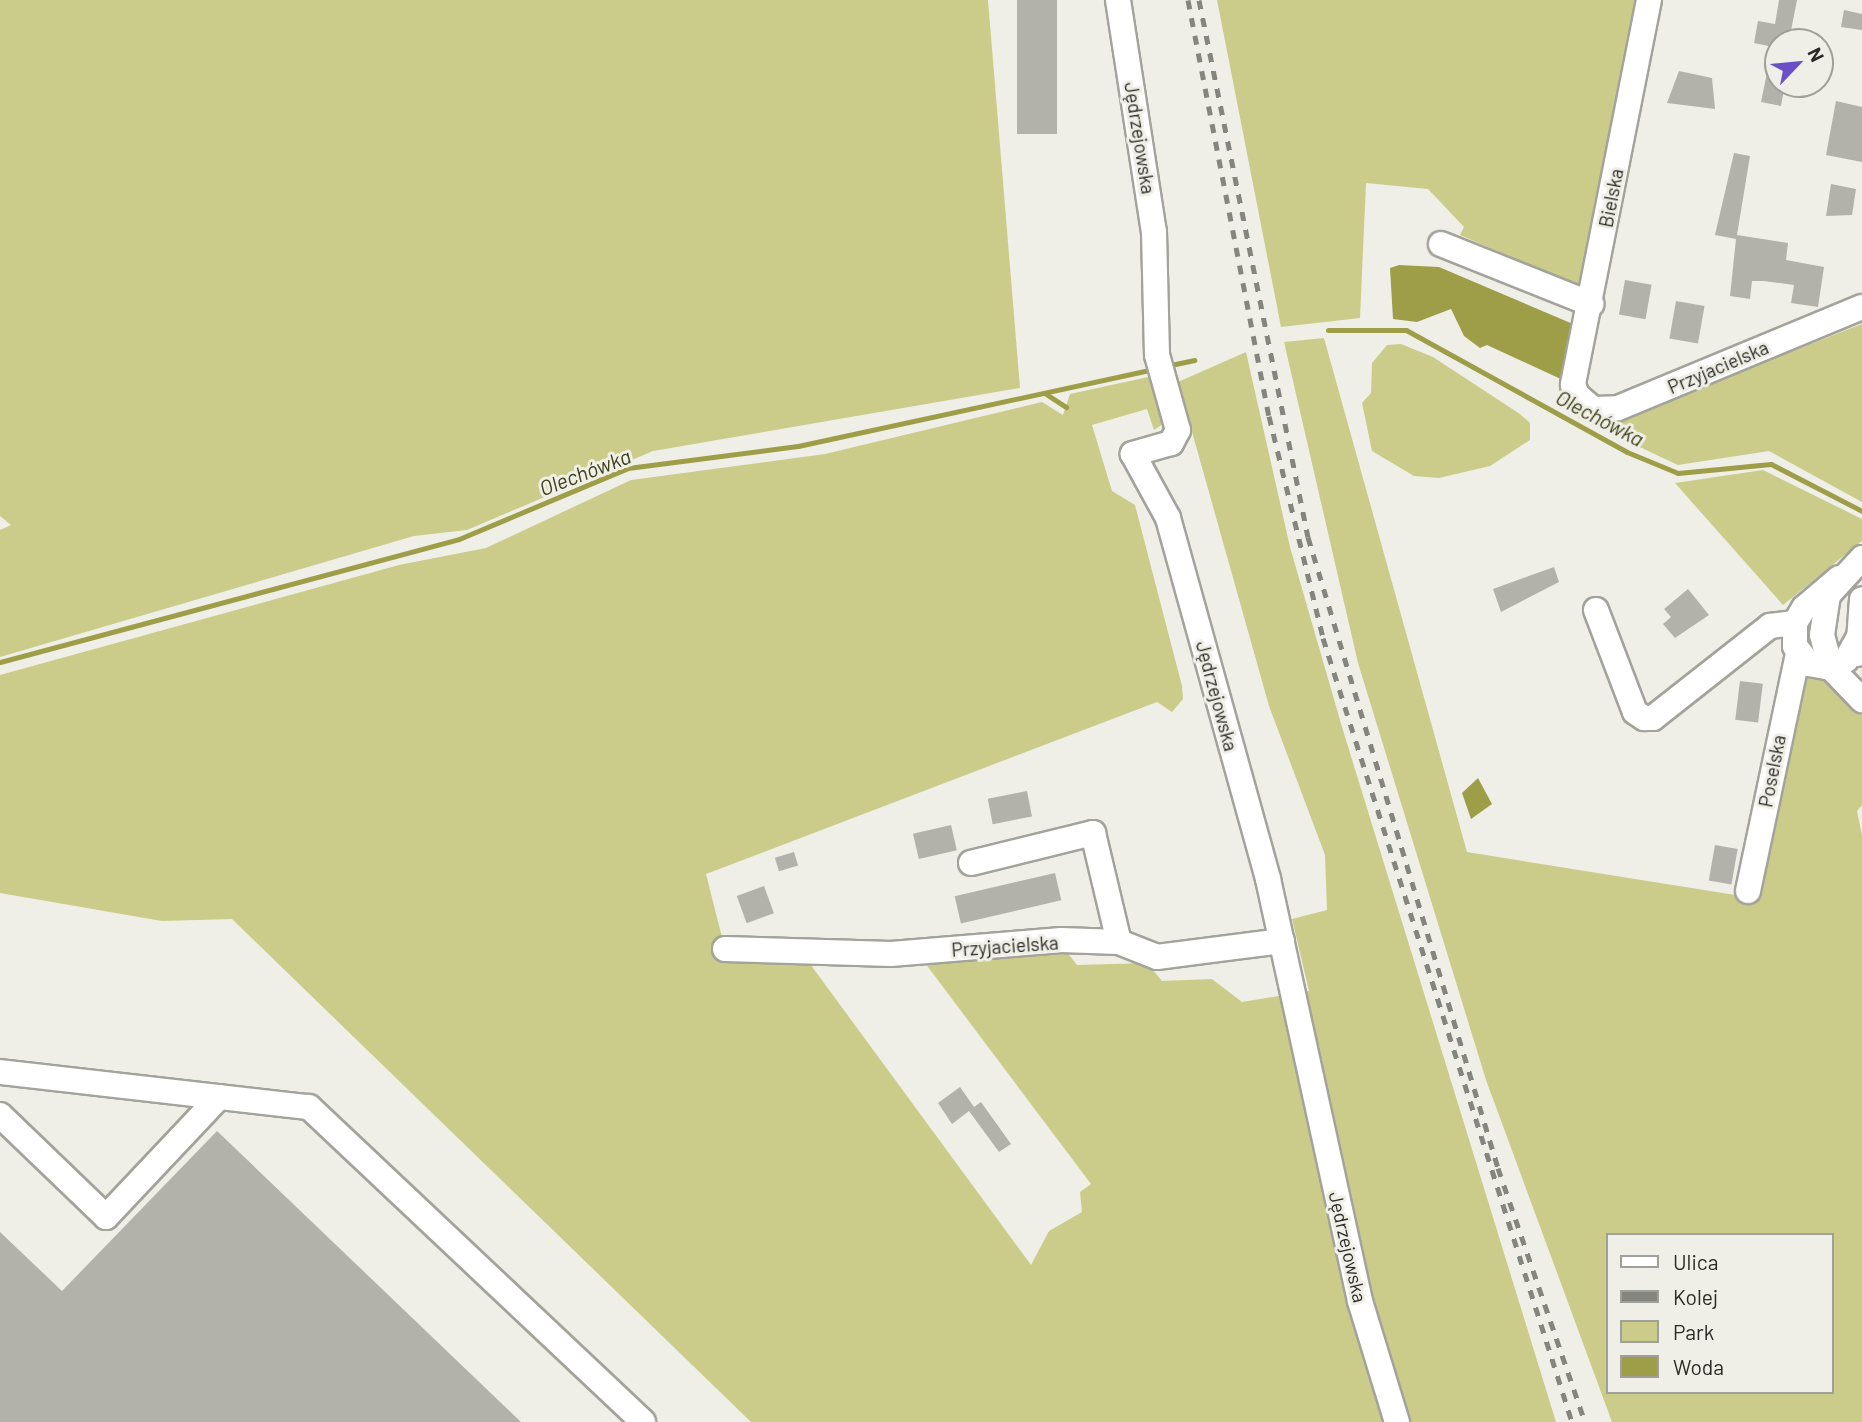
<!DOCTYPE html>
<meta charset="utf-8">
<style>
body{margin:0}
#map{position:relative;width:1862px;height:1422px;overflow:hidden;background:#efefe7;font-family:Barlow,sans-serif}
div>[style]{position:absolute}
.green>*{inset:0;background:#cbcc8a}
.water>*{inset:0;background:#9e9e48}
.stream>*{height:5px;margin:-2.5px;padding:0 2.5px;transform-origin:2.5px;border-radius:2.5px;background:#9e9e48}
.building>*{inset:0;background:#b2b2aa;transform-origin:0 0}
.roads{filter:drop-shadow(2px 0 #a3a39b) drop-shadow(-2px 0 #a3a39b) drop-shadow(0 2px #a3a39b) drop-shadow(0 -2px #a3a39b)}
.minor>*{height:24px;margin:-12px;padding:0 12px;transform-origin:12px;border-radius:12px;background:#fff}
.rail>*{height:5px;margin-top:-2.5px;transform-origin:0;background:repeating-linear-gradient(90deg,#858580 0 9px,transparent 0 18px)}
span{translate:-50% -50%;white-space:nowrap;text-align:center;line-height:1.15;-webkit-text-stroke:6px #efefe7;paint-order:stroke}
.street-label{font-size:19px;color:#292926}
.water-label{font-size:21px;color:#40401b;font-style:italic}
.legend{position:absolute;left:1606px;top:1233px;width:228px;height:161px;box-sizing:border-box;background:#efefe7;border:2px solid #a0a09a;margin:0;padding:9px 12px;list-style:none;font-size:21px;color:#292926}
.legend li{display:flex;align-items:center;gap:14px;height:35px}
.legend b{width:35px;border:2px solid #a0a09a}
.north{position:absolute;left:1764px;top:28px;width:70px;height:70px;box-sizing:border-box;background:#efefe7;border:2px solid #a0a09a;border-radius:50%;rotate:64deg;font-size:19px;font-weight:700;line-height:28px;text-align:center;color:#292926}
.north::after{content:'';display:block;margin:auto;width:24px;height:32px;background:#6b4fc8;clip-path:polygon(50% 0,100% 100%,50% 72%,0 100%)}
</style>
<div id="map">
<div class="green">
<i style="clip-path:polygon(0 0,988px 0,1020px 388px,653px 451px,467px 530px,414px 536px,0 657px,0 530px,11px 525px,0 516px)"></i>
<i style="clip-path:polygon(1217px 0,1640px 0,1581px 287px,1460px 235px,1464px 227px,1428px 189px,1366px 183px,1360px 318px,1281px 327px)"></i>
<i style="clip-path:polygon(1862px 324px,1862px 502px,1769px 451px,1678px 465px,1578px 418px,1581px 413px,1615px 420px)"></i>
<i style="clip-path:polygon(evenodd,1324px 338px,1467px 852px,1754px 898px,1800px 671px,1825px 679px,1862px 715px,1862px 805px,1857px 811px,1862px 835px,1862px 1422px,1612px 1422px,1486px 1080px,1358px 663px,1284px 342px,1324px 338px,1608px 1235px,1832px 1235px,1832px 1392px,1608px 1392px,1608px 1235px)"></i>
<i style="clip-path:polygon(1401px 344px,1433px 357px,1520px 414px,1530px 423px,1530px 440px,1490px 466px,1439px 478px,1414px 476px,1372px 451px,1362px 403px,1371px 393px,1372px 363px,1387px 345px)"></i>
<i style="clip-path:polygon(1246px 352px,1290px 547px,1342px 727px,1556px 1422px,751px 1422px,232px 919px,162px 921px,0 893px,0 675px,399px 565px,486px 548px,631px 480px,825px 454px,1042px 402px,1063px 415px,1070px 394px,1153px 376px,1166px 422px,1154px 430px,1147px 409px,1092px 425px,1112px 491px,1135px 505px,1182px 686px,1183px 699px,1172px 712px,1157px 702px,706px 874px,725px 949px,802px 953px,1031px 1265px,1049px 1231px,1082px 1212px,1080px 1192px,1091px 1184px,925px 963px,1063px 947px,1077px 965px,1147px 963px,1162px 981px,1212px 979px,1242px 1002px,1309px 991px,1292px 919px,1327px 910px,1325px 855px,1269px 706px,1178px 382px)"></i>
<i style="clip-path:polygon(1763px 470px,1862px 519px,1862px 541px,1783px 605px,1675px 483px)"></i>
</div>
<div class="water">
<i style="clip-path:polygon(1399px 265px,1439px 267px,1573px 324px,1565px 381px,1487px 345px,1480px 348px,1464px 336px,1451px 309px,1417px 322px,1393px 319px,1390px 268px)"></i>
<i style="clip-path:polygon(1478px 778px,1492px 804px,1471px 819px,1462px 793px)"></i>
</div>
<div class="stream">
<i style="left:1328px;top:330px;width:78px"></i>
<i style="left:1406px;top:330px;width:252px;rotate:28.9deg"></i>
<i style="left:1627px;top:452px;width:55px;rotate:22.4deg"></i>
<i style="left:1678px;top:473px;width:93px;rotate:-5.5deg"></i>
<i style="left:1771px;top:464px;width:102px;rotate:27.3deg"></i>
<i style="left:1166px;top:366px;width:29px;rotate:-12deg"></i>
<i style="left:1046px;top:394px;width:24px;rotate:33deg"></i>
<i style="left:0;top:662px;width:475px;rotate:-15deg"></i>
<i style="left:459px;top:539px;width:183px;rotate:-22.8deg"></i>
<i style="left:628px;top:468px;width:171px;rotate:-7.4deg"></i>
<i style="left:798px;top:446px;width:363px;rotate:-12.2deg"></i>
</div>
<div class="building">
<i style="left:1017px;top:0;width:40px;height:134px"></i>
<i style="clip-path:polygon(1779px 0,1797px 0,1789px 41px,1778px 48px,1754px 43px,1758px 21px,1775px 24px)"></i>
<i style="clip-path:polygon(1844px 10px,1862px 14px,1862px 30px,1841px 27px)"></i>
<i style="clip-path:polygon(1771px 53px,1778px 54px,1778px 84px,1785px 84px,1781px 106px,1761px 102px)"></i>
<i style="clip-path:polygon(1679px 71px,1712px 78px,1715px 109px,1667px 103px)"></i>
<i style="clip-path:polygon(1836px 101px,1862px 107px,1862px 162px,1826px 155px)"></i>
<i style="clip-path:polygon(1734px 153px,1750px 156px,1737px 235px,1788px 243px,1786px 260px,1824px 267px,1818px 307px,1791px 303px,1794px 285px,1764px 281px,1752px 281px,1750px 299px,1730px 296px,1736px 239px,1715px 235px)"></i>
<i style="clip-path:polygon(1831px 184px,1856px 189px,1852px 215px,1826px 216px)"></i>
<i style="left:1625px;top:280px;width:27px;height:35px;rotate:10deg"></i>
<i style="left:1676px;top:301px;width:29px;height:38px;rotate:10deg"></i>
<i style="clip-path:polygon(1554px 567px,1559px 582px,1501px 612px,1493px 589px)"></i>
<i style="clip-path:polygon(1688px 589px,1709px 615px,1675px 638px,1663px 624px,1671px 617px,1664px 609px)"></i>
<i style="left:1740px;top:681px;width:23px;height:39px;rotate:7deg"></i>
<i style="left:1027px;top:791px;width:26px;height:40px;rotate:79deg"></i>
<i style="left:951px;top:825px;width:26px;height:39px;rotate:77deg"></i>
<i style="left:1715px;top:845px;width:23px;height:36px;rotate:10deg"></i>
<i style="left:794px;top:852px;width:14px;height:20px;rotate:73deg"></i>
<i style="left:1055px;top:873px;width:28px;height:103px;rotate:77deg"></i>
<i style="left:764px;top:886px;width:29px;height:29px;rotate:70deg"></i>
<i style="clip-path:polygon(960px 1087px,974px 1107px,981px 1102px,1011px 1144px,999px 1152px,969px 1111px,952px 1124px,938px 1103px)"></i>
<i style="clip-path:polygon(217px 1131px,521px 1422px,0 1422px,0 1232px,62px 1291px)"></i>
</div>
<div class="roads">
<div class="minor">
<i style="left:1118px;top:0;width:235px;rotate:81.2deg"></i>
<i style="left:1154px;top:232px;width:123px;rotate:88.6deg"></i>
<i style="left:1157px;top:355px;width:78px;rotate:74.4deg"></i>
<i style="left:1178px;top:430px;width:15px;rotate:118deg"></i>
<i style="left:1171px;top:443px;width:40px;rotate:164deg"></i>
<i style="left:1133px;top:454px;width:73px;rotate:61.3deg"></i>
<i style="left:1168px;top:518px;width:375px;rotate:74.5deg"></i>
<i style="left:1268px;top:879px;width:432px;rotate:77.7deg"></i>
<i style="left:1360px;top:1301px;width:127px;rotate:73deg"></i>
<i style="left:1649px;top:0;width:392px;rotate:101.2deg"></i>
<i style="left:1573px;top:385px;width:11px;rotate:68deg"></i>
<i style="left:1577px;top:395px;width:21px;rotate:41deg"></i>
<i style="left:1593px;top:409px;width:25px;rotate:-2deg"></i>
<i style="left:1618px;top:408px;width:264px;rotate:-22.5deg"></i>
<i style="left:1441px;top:244px;width:162px;rotate:21.8deg"></i>
<i style="left:1862px;top:558px;width:50px;rotate:132.6deg"></i>
<i style="left:1828px;top:595px;width:40px;rotate:98.5deg"></i>
<i style="left:1822px;top:635px;width:34px;rotate:75deg"></i>
<i style="left:1831px;top:668px;width:45px;rotate:45.9deg"></i>
<i style="left:1839px;top:578px;width:46px;rotate:139.4deg"></i>
<i style="left:1804px;top:608px;width:17px;rotate:121deg"></i>
<i style="left:1795px;top:623px;width:23px;rotate:90deg"></i>
<i style="left:1795px;top:646px;width:23px;rotate:52deg"></i>
<i style="left:1809px;top:664px;width:22px;rotate:10deg"></i>
<i style="left:1831px;top:668px;width:17px;rotate:-28deg"></i>
<i style="left:1846px;top:660px;width:26px;rotate:-61deg"></i>
<i style="left:1596px;top:610px;width:109px;rotate:69.1deg"></i>
<i style="left:1635px;top:712px;width:11px;rotate:34deg"></i>
<i style="left:1644px;top:718px;width:9px"></i>
<i style="left:1653px;top:718px;width:149px;rotate:-38.2deg"></i>
<i style="left:1770px;top:626px;width:25px;rotate:-7deg"></i>
<i style="left:1858px;top:654px;width:55px;rotate:-85.8deg"></i>
<i style="left:971px;top:863px;width:126px;rotate:-13.8deg"></i>
<i style="left:1093px;top:833px;width:112px;rotate:76.6deg"></i>
<i style="left:1748px;top:891px;width:243px;rotate:-78.1deg"></i>
<i style="left:725px;top:949px;width:166px;rotate:1.7deg"></i>
<i style="left:891px;top:954px;width:171px;rotate:-4.7deg"></i>
<i style="left:1061px;top:940px;width:58px;rotate:2deg"></i>
<i style="left:1119px;top:942px;width:41px;rotate:21.5deg"></i>
<i style="left:1157px;top:957px;width:126px;rotate:-7.3deg"></i>
<i style="left:0;top:1072px;width:311px;rotate:6.5deg"></i>
<i style="left:309px;top:1107px;width:459px;rotate:43.3deg"></i>
<i style="left:0;top:1115px;width:147px;rotate:43.9deg"></i>
<i style="left:106px;top:1217px;width:165px;rotate:-46.7deg"></i>
</div>
</div>
<div class="rail">
<i style="left:1188px;top:0;width:424px;rotate:79deg"></i>
<i style="left:1269px;top:416px;width:228px;rotate:76.3deg"></i>
<i style="left:1323px;top:638px;width:823px;rotate:72.38deg"></i>
<i style="left:1199px;top:0;width:548px;rotate:78.53deg"></i>
<i style="left:1308px;top:537px;width:659px;rotate:73.24deg"></i>
<i style="left:1498px;top:1168px;width:268px;rotate:71.1deg"></i>
</div>
<div class="street-label">
<span style="left:1140px;top:138px;rotate:81deg">Jędrzejowska</span>
<span style="left:1611px;top:198px;rotate:-79deg">Bielska</span>
<span style="left:1718px;top:367px;rotate:-23deg">Przyjacielska</span>
<span style="left:1217px;top:696px;rotate:75deg">Jędrzejowska</span>
<span style="left:1772px;top:771px;rotate:-79deg">Poselska</span>
<span style="left:1005px;top:946px;rotate:-4deg">Przyjacielska</span>
<span style="left:1348px;top:1247px;rotate:77deg">Jędrzejowska</span>
</div>
<div class="water-label">
<span style="left:1600px;top:418px;rotate:28deg">Olechówka</span>
<span style="left:585px;top:472px;rotate:-21deg">Olechówka</span>
</div>
<ul class="legend">
<li><b style="height:9px;background:#fff"></b>Ulica</li>
<li><b style="height:9px;background:#858580"></b>Kolej</li>
<li><b style="height:19px;background:#cbcc8a"></b>Park</li>
<li><b style="height:19px;background:#9e9e48"></b>Woda</li>
</ul>
<div class="north">N</div>
</div>
